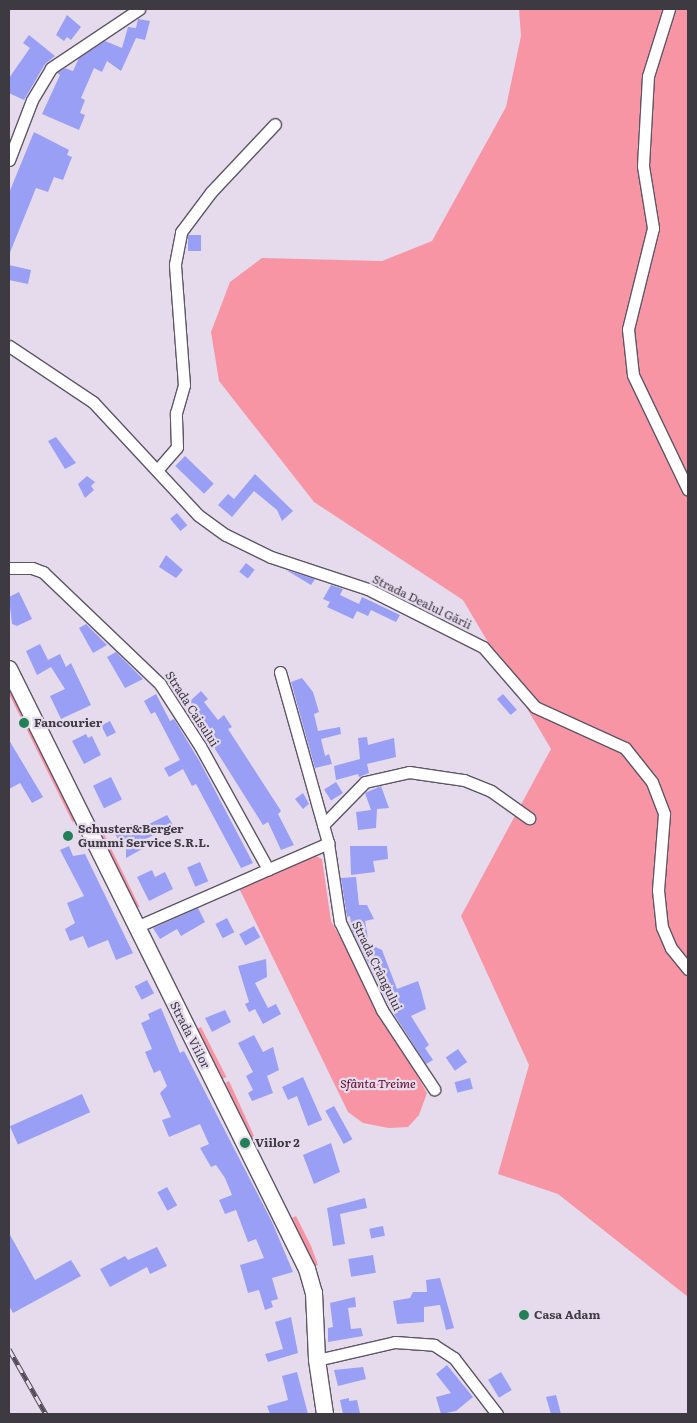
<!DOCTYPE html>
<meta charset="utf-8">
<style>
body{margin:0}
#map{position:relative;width:697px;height:1423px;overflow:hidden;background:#e5dbed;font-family:Literata,serif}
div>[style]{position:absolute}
.green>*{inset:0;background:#f795a5;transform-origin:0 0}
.building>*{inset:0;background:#999ff5;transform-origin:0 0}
.roads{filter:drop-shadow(1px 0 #5e5665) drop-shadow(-1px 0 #5e5665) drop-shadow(0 1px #5e5665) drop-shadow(0 -1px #5e5665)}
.street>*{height:11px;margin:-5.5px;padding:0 5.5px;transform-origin:5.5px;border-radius:5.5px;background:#fff}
.secondary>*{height:16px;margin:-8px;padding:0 8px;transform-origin:8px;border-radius:8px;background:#fff}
.rail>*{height:5px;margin-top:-2.5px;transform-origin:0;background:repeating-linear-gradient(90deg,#e5dbed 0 9px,#514c55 0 18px);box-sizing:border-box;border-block:1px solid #514c55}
.dots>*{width:14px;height:14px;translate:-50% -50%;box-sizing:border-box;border:2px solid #e5dbed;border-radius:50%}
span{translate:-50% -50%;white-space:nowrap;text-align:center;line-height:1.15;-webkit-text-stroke:4.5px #e5dbed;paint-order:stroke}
.street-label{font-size:12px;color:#3e3a42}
.poi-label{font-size:12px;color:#3e3a42;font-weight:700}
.left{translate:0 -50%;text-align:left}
.park-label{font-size:12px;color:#600324;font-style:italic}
.frame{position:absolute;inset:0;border:10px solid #3e3a42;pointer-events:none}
</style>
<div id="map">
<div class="green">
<i style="clip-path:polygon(519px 9px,688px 9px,688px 1297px,558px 1194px,498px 1174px,529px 1065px,461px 916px,551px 749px,463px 600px,314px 502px,219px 381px,211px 332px,230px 282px,262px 258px,382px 261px,432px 241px,506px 107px,521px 36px)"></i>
<i style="clip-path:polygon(9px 681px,75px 817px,73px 823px,9px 694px)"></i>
<i style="left:104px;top:834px;width:81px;height:4px;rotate:64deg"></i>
<i style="clip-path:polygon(316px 856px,322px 859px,331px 921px,427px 1093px,419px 1115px,408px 1127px,389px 1128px,363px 1123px,348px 1112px,239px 888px)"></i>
<i style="left:201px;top:1027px;width:56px;height:4px;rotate:63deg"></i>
<i style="clip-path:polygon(229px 1081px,254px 1136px,252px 1138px,225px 1083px)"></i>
<i style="clip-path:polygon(296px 1216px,311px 1246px,318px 1265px,314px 1266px,292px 1218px)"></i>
</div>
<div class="building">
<i style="clip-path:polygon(67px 15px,81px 27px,71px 40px,67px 37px,64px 41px,56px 35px)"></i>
<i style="clip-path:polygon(138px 19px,150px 21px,145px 40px,136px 38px,121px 71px,107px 61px,102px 72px,94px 68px,81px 98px,85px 100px,80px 113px,85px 115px,79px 130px,42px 114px,60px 75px,57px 73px,65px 68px,73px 71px,79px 58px,105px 41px,122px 48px,128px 27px,136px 28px)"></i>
<i style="clip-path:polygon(29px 35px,55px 56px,45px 64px,24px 100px,9px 93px,9px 78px,30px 48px,23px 43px)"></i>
<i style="clip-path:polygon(34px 132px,69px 150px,67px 155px,72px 157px,63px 180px,54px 177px,48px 192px,36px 188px,9px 255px,9px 193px)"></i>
<i style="left:201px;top:235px;width:16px;height:13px;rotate:90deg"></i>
<i style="clip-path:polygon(9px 265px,31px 270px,28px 284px,9px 280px)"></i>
<i style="clip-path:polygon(56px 437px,76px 463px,65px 469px,48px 441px)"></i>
<i style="left:185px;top:456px;width:40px;height:14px;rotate:44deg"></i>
<i style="clip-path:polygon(255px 474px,293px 511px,282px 521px,277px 510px,254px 491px,232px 517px,218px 505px,228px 494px,234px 499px)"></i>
<i style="clip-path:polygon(87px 476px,95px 482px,91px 486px,94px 490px,85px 498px,78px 484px)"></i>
<i style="left:177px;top:513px;width:16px;height:9px;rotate:50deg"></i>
<i style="clip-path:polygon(166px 555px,183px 570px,176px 578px,159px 567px)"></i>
<i style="left:246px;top:563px;width:11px;height:11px;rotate:38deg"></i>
<i style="clip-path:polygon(286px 570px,315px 579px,311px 585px)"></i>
<i style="clip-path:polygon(331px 585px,343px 589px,340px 595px,359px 604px,362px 597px,400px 615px,396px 622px,371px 610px,368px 616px,357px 611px,353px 619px,327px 607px,330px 602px,323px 599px)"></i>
<i style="clip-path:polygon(19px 592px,32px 619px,17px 626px,12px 624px,9px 597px)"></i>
<i style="clip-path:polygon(86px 624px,107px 645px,93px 653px,79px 628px)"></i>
<i style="clip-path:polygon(40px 644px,48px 660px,60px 654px,66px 667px,71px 663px,91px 705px,61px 719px,50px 696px,65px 689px,51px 667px,37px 675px,26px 651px)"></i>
<i style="clip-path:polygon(116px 652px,143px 679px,125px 688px,107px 657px)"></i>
<i style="clip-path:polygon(302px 678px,313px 692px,319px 712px,314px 714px,318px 731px,340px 727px,341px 734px,321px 739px,325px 756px,329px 754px,332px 764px,315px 768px,291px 682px)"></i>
<i style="clip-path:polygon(201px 691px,208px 699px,204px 702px,218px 720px,224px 715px,232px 727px,228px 729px,281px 811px,278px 814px,294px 845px,281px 850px,268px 822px,263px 825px,198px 722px,202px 719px,190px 701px)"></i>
<i style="clip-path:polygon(156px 694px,170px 721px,174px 719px,200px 762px,253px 863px,241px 868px,196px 784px,192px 786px,183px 769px,169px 777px,164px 768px,180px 760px,155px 712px,151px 714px,144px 701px)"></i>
<i style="left:503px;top:694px;width:21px;height:8px;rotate:49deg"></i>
<i style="left:110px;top:721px;width:13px;height:10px;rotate:63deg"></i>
<i style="clip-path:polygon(86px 734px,88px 738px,92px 736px,101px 755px,84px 764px,72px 741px)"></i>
<i style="clip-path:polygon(367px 737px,368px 745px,394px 738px,396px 757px,367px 764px,369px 773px,359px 777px,358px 774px,336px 780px,334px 766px,360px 759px,358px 738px)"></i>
<i style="clip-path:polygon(9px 740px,43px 797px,32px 803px,20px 783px,9px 789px)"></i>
<i style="left:111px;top:777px;width:25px;height:20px;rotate:64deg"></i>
<i style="left:336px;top:782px;width:13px;height:14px;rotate:58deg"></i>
<i style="clip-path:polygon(381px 786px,389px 808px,377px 809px,376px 828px,358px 830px,356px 812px,371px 810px,365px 793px)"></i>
<i style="clip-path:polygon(303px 793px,309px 804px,303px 809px,295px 799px)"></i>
<i style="clip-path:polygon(167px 815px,173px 825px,146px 839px,142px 844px,144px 848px,126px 858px,126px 850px,114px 833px,132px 824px,134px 829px,141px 828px)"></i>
<i style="clip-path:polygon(69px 846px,73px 856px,85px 854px,133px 953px,116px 960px,108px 940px,88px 948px,83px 936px,70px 941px,65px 929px,75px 923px,67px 903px,84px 896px,60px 850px)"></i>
<i style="clip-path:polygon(350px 846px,387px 846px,388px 859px,373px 861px,375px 872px,351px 875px)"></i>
<i style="left:200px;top:862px;width:21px;height:14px;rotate:67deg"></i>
<i style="clip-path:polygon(152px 870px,155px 877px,165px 872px,173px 889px,149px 901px,137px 877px)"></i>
<i style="clip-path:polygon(356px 877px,359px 905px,367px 905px,374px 919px,365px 921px,369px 944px,382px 950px,397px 989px,418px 981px,421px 990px,426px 1009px,411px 1016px,429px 1045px,425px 1048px,433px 1060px,426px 1064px,392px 1011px,352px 930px,350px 916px,347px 917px,341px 878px)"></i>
<i style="clip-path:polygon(198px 908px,205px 922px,181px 936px,177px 929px,160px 939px,153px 928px)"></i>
<i style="left:227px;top:918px;width:16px;height:13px;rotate:63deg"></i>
<i style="left:254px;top:926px;width:13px;height:17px;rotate:61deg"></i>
<i style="clip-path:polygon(266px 959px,267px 977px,255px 983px,268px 1008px,276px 1004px,281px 1014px,263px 1024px,255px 1009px,249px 1012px,245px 1004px,249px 1002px,238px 966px)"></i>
<i style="left:147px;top:980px;width:15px;height:14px;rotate:62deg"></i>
<i style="clip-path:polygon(161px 1008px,180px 1053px,184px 1051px,272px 1222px,293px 1272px,272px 1278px,278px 1299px,271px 1301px,273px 1307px,265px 1310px,259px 1290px,248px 1293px,240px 1265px,264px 1258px,256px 1239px,248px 1242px,236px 1210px,225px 1214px,219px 1200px,232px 1195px,225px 1178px,216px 1165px,211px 1167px,200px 1148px,209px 1144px,200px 1124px,169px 1137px,162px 1120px,171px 1117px,160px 1093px,167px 1086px,160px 1070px,154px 1073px,145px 1052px,152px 1049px,141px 1023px,150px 1019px,148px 1014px)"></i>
<i style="clip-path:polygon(225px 1010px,231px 1022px,212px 1032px,205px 1018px)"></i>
<i style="clip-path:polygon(254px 1035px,263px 1052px,273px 1047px,279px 1070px,267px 1076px,273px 1093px,252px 1101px,248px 1093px,253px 1090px,246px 1076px,253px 1072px,238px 1043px)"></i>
<i style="left:458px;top:1049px;width:16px;height:15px;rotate:55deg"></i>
<i style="clip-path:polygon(303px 1077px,322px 1120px,308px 1126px,297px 1096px,288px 1100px,282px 1087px)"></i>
<i style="left:470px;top:1078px;width:11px;height:16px;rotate:75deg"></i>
<i style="left:82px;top:1094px;width:20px;height:79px;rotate:66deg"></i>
<i style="left:334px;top:1106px;width:38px;height:10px;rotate:61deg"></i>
<i style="clip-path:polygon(331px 1143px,340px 1172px,314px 1184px,303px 1155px)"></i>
<i style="left:167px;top:1187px;width:21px;height:11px;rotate:61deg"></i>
<i style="clip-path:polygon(365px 1198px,367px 1208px,340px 1214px,345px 1244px,333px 1246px,327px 1208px)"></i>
<i style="left:383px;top:1226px;width:10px;height:14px;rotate:79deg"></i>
<i style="clip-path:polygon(9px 1233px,35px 1280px,71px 1260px,81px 1276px,13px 1313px,9px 1306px)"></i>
<i style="clip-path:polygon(157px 1247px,167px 1266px,150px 1274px,147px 1267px,110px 1287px,100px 1269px,125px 1256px,128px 1260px)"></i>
<i style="left:373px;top:1255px;width:18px;height:25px;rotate:81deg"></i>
<i style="clip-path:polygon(440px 1278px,454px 1328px,446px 1330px,440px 1305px,424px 1307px,424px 1322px,397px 1324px,393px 1301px,410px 1298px,413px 1292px,427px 1292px,426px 1280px)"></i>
<i style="clip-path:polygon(355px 1297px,356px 1307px,348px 1308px,351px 1329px,361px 1328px,363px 1336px,328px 1342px,328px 1328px,333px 1327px,330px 1303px)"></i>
<i style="clip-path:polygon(291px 1317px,298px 1353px,268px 1362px,265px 1354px,283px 1349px,275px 1322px)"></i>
<i style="clip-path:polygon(447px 1365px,473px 1397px,456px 1411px,441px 1414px,436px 1397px,451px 1393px,436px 1374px)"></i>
<i style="clip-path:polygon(363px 1367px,366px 1379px,338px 1386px,334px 1370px)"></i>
<i style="clip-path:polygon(297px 1372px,308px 1414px,270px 1414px,267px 1406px,288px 1400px,282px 1376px)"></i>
<i style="left:501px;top:1372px;width:21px;height:15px;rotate:59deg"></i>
<i style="clip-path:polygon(556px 1395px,561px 1414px,551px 1414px,546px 1397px)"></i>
<i style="clip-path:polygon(349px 1398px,349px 1401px,357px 1400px,360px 1413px,343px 1414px,340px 1400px)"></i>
</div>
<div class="roads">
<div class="street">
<i style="left:669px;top:9px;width:70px;rotate:107.4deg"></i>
<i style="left:648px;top:76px;width:90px;rotate:93.2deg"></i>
<i style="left:643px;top:166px;width:63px;rotate:80.8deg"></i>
<i style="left:653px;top:228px;width:104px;rotate:103.9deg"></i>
<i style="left:628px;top:329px;width:46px;rotate:83.8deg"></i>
<i style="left:633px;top:375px;width:127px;rotate:64.4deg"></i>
<i style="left:9px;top:160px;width:64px;rotate:-69deg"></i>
<i style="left:32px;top:100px;width:37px;rotate:-59deg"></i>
<i style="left:51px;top:68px;width:106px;rotate:-33.8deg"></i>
<i style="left:9px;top:346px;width:101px;rotate:33.7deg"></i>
<i style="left:93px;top:402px;width:154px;rotate:47.1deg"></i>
<i style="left:198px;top:515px;width:34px;rotate:36deg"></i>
<i style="left:226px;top:535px;width:50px;rotate:26.1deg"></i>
<i style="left:271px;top:557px;width:102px;rotate:18.3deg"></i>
<i style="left:368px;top:589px;width:129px;rotate:26.8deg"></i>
<i style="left:483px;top:647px;width:79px;rotate:49.1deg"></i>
<i style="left:535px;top:707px;width:99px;rotate:24.5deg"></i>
<i style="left:625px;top:748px;width:43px;rotate:51.5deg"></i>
<i style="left:652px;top:782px;width:34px;rotate:69deg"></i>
<i style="left:664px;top:814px;width:76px;rotate:94.5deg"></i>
<i style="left:658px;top:890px;width:37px;rotate:84deg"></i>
<i style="left:662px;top:927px;width:23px;rotate:67deg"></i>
<i style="left:671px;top:948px;width:27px;rotate:51deg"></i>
<i style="left:158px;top:469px;width:29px;rotate:-49deg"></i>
<i style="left:177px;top:447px;width:34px;rotate:-92deg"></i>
<i style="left:176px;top:413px;width:29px;rotate:-74deg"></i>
<i style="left:184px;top:385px;width:121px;rotate:-94.3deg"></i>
<i style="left:175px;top:264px;width:33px;rotate:-79deg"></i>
<i style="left:181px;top:232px;width:50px;rotate:-53.1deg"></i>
<i style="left:211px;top:192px;width:93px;rotate:-46.7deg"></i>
<i style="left:9px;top:568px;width:23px"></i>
<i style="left:32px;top:568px;width:12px;rotate:20deg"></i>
<i style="left:43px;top:572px;width:162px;rotate:43.7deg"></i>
<i style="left:160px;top:684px;width:74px;rotate:57.2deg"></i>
<i style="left:200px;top:746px;width:141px;rotate:61.1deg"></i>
<i style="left:280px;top:672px;width:178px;rotate:74.3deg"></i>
<i style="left:328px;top:843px;width:80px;rotate:81.4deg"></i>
<i style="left:340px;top:922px;width:98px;rotate:64.5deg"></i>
<i style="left:382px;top:1010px;width:95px;rotate:56.6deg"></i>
<i style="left:323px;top:825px;width:60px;rotate:-45.7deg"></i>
<i style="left:365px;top:782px;width:45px;rotate:-12.8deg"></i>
<i style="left:409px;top:772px;width:56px;rotate:8.3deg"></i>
<i style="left:464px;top:780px;width:29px;rotate:22deg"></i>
<i style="left:491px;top:791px;width:47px;rotate:35.4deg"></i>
<i style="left:136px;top:927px;width:210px;rotate:-23.6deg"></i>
<i style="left:317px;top:1360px;width:80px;rotate:-13deg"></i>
<i style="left:395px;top:1342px;width:39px;rotate:4deg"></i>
<i style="left:434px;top:1345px;width:24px;rotate:33deg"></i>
<i style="left:454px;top:1358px;width:71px;rotate:52.5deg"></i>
</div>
<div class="secondary">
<i style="left:9px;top:669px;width:670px;rotate:63.59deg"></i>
<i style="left:307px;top:1269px;width:25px;rotate:74deg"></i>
<i style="left:314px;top:1293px;width:67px;rotate:87.4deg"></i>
<i style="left:317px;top:1360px;width:55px;rotate:81.6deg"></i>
</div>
</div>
<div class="rail">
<i style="left:9px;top:1349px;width:75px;rotate:60.4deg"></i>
</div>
<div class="dots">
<i style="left:24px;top:723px;background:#228057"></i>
<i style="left:68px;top:836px;background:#228057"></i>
<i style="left:245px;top:1143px;background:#228057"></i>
<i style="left:524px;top:1315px;background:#228057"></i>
</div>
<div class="street-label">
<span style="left:422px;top:602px;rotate:26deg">Strada Dealul Gării</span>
<span style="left:192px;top:709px;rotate:57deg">Strada Caisului</span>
<span style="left:377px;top:966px;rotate:64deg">Strada Crângului</span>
<span style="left:190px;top:1035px;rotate:63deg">Strada Viilor</span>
</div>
<div class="poi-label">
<span class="left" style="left:34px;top:723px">Fancourier</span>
<span class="left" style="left:78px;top:836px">Schuster&amp;Berger<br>Gummi Service S.R.L.</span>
<span class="left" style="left:255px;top:1143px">Viilor 2</span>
<span class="left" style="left:534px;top:1315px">Casa Adam</span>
</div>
<div class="park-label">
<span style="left:378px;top:1084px">Sfânta Treime</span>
</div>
<div class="frame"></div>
</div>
